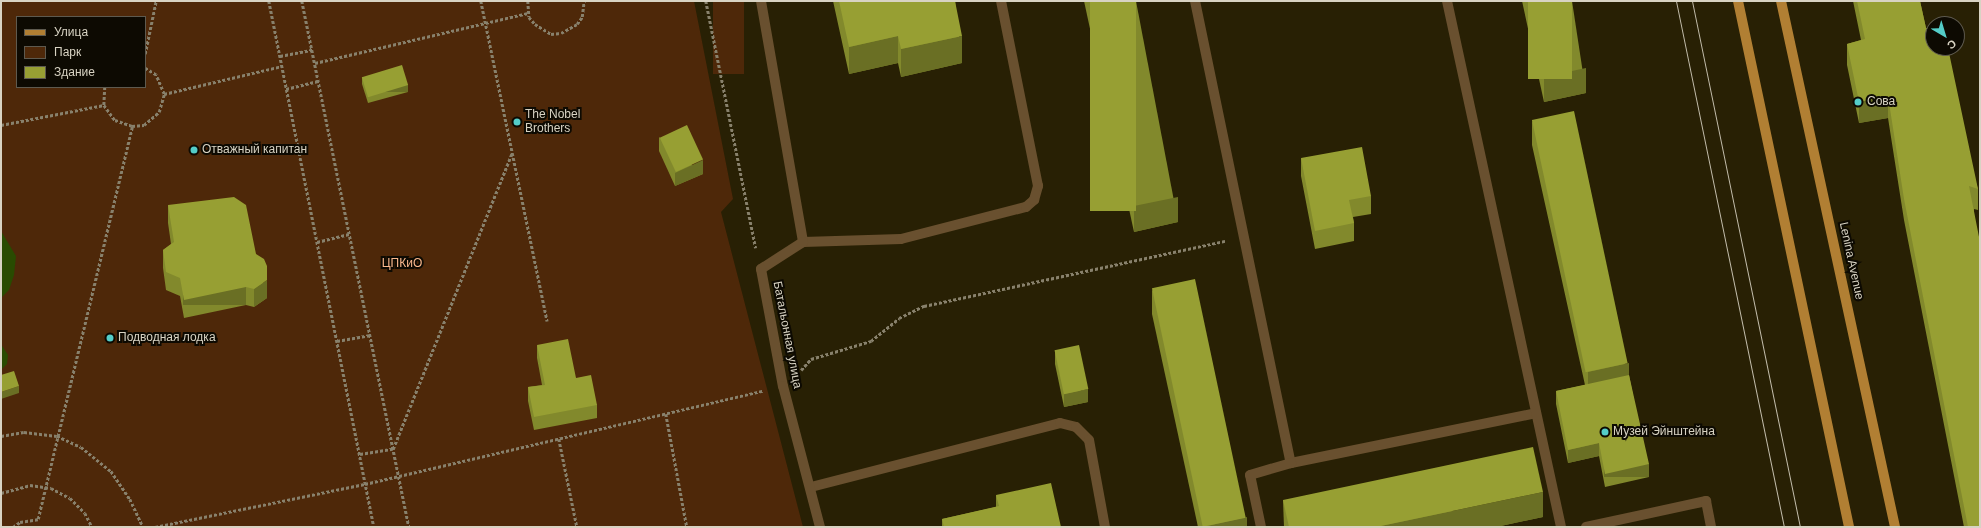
<!DOCTYPE html>
<meta charset="utf-8">
<style>
body{margin:0}
#map{position:relative;width:1981px;height:528px;overflow:hidden;background:#282004;font-family:Arial,sans-serif}
div>[style]{position:absolute}
.green>*{inset:0;background:#4e2809;transform-origin:0 0}
.water>*{inset:0;background:#294b01}
.path>*{height:2.5px;margin-top:-1.25px;transform-origin:0;background:repeating-linear-gradient(90deg,#88816c 0 3px,transparent 0 5px)}
.lane>*{height:10px;margin:-5px;padding:0 5px;transform-origin:5px;border-radius:5px;background:#69502f}
.street>*{height:10px;margin:-5px;padding:0 5px;transform-origin:5px;border-radius:5px;background:#69502f}
.primary>*{height:10px;margin:-5px;padding:0 5px;transform-origin:5px;border-radius:5px;background:#b17f33}
.tram>*{height:1px;margin:-0.5px;padding:0 0.5px;transform-origin:0.5px;border-radius:0.5px;background:#c3bdac}
.wall>*{inset:0;background:#82892c}
.shaded-wall>*{inset:0;background:#6a6f24;transform-origin:0 0}
.building>*{inset:0;background:#979f33;transform-origin:0 0}
.dots>*{width:11px;height:11px;translate:-50% -50%;box-sizing:border-box;border:2px solid #0d0a02;border-radius:50%}
span{translate:-50% -50%;white-space:nowrap;text-align:center;line-height:1.15;-webkit-text-stroke:4px #0d0a02;paint-order:stroke}
.poi-label{font-size:12px;color:#d8d3c3}
.left{translate:0 -50%;text-align:left}
.street-label{font-size:12px;color:#d8d3c3}
.park-label{font-size:12px;color:#fab88d}
.frame{position:absolute;inset:0;border:2px solid #d8d3c3;pointer-events:none}
.legend{position:absolute;left:16px;top:16px;width:130px;height:72px;box-sizing:border-box;background:#0d0a02;border:1px solid #5e5a4f;margin:0;padding:5px 7px;list-style:none;font-size:12px;color:#d8d3c3}
.legend li{display:flex;align-items:center;gap:8px;height:20px}
.legend b{width:20px;border:1px solid #5e5a4f}
.north{position:absolute;left:1925px;top:16px;width:40px;height:40px;box-sizing:border-box;background:#0d0a02;border:1px solid #5e5a4f;border-radius:50%;rotate:142deg;font-size:11px;font-weight:700;line-height:16px;text-align:center;color:#d8d3c3}
.north::after{content:'';display:block;margin:auto;width:14px;height:18px;background:#54cdc8;clip-path:polygon(50% 0,100% 100%,50% 72%,0 100%)}
</style>
<div id="map">
<div class="green">
<i style="clip-path:polygon(evenodd,1px 1px,694px 1px,733px 199px,721px 212px,803px 527px,1px 527px,1px 1px,17px 17px,145px 17px,145px 87px,17px 87px,17px 17px)"></i>
<i style="left:713px;top:1px;width:31px;height:73px"></i>
</div>
<div class="water">
<i style="clip-path:polygon(1px 231px,16px 256px,14px 275px,9px 290px,1px 298px)"></i>
<i style="clip-path:polygon(1px 344px,8px 355px,7px 364px,1px 370px)"></i>
</div>
<div class="path">
<i style="left:269px;top:1px;width:536px;rotate:78.71deg"></i>
<i style="left:302px;top:1px;width:537px;rotate:78.5deg"></i>
<i style="left:481px;top:1px;width:327px;rotate:78.3deg"></i>
<i style="left:528px;top:1px;width:16px;rotate:86deg"></i>
<i style="left:529px;top:17px;width:9px;rotate:49deg"></i>
<i style="left:535px;top:24px;width:19px;rotate:32deg"></i>
<i style="left:551px;top:34px;width:10px;rotate:-6deg"></i>
<i style="left:561px;top:33px;width:18px;rotate:-29deg"></i>
<i style="left:577px;top:24px;width:9px;rotate:-54deg"></i>
<i style="left:582px;top:17px;width:16px;rotate:-83deg"></i>
<i style="left:706px;top:1px;width:252px;rotate:78.6deg"></i>
<i style="left:145px;top:54px;width:54px;rotate:-78.3deg"></i>
<i style="left:280px;top:56px;width:33px;rotate:-11deg"></i>
<i style="left:315px;top:63px;width:220px;rotate:-13.2deg"></i>
<i style="left:105px;top:87px;width:18px;rotate:93deg"></i>
<i style="left:104px;top:105px;width:19px;rotate:54deg"></i>
<i style="left:115px;top:120px;width:18px;rotate:19deg"></i>
<i style="left:132px;top:126px;width:12px;rotate:-5deg"></i>
<i style="left:144px;top:125px;width:20px;rotate:-41deg"></i>
<i style="left:159px;top:112px;width:19px;rotate:-74deg"></i>
<i style="left:164px;top:94px;width:21px;rotate:-113deg"></i>
<i style="left:156px;top:75px;width:13px;rotate:-148deg"></i>
<i style="left:286px;top:89px;width:33px;rotate:-14deg"></i>
<i style="left:164px;top:94px;width:121px;rotate:-13.3deg"></i>
<i style="left:1px;top:125px;width:105px;rotate:-11deg"></i>
<i style="left:317px;top:242px;width:34px;rotate:-14deg"></i>
<i style="left:337px;top:341px;width:34px;rotate:-10deg"></i>
<i style="left:801px;top:370px;width:15px;rotate:-48deg"></i>
<i style="left:811px;top:359px;width:63px;rotate:-16.7deg"></i>
<i style="left:871px;top:341px;width:36px;rotate:-39deg"></i>
<i style="left:899px;top:318px;width:28px;rotate:-26deg"></i>
<i style="left:924px;top:306px;width:308px;rotate:-12.2deg"></i>
<i style="left:666px;top:414px;width:115px;rotate:79.5deg"></i>
<i style="left:1px;top:436px;width:23px;rotate:-10deg"></i>
<i style="left:24px;top:432px;width:33px;rotate:7deg"></i>
<i style="left:57px;top:436px;width:26px;rotate:25deg"></i>
<i style="left:81px;top:447px;width:38px;rotate:39deg"></i>
<i style="left:111px;top:471px;width:34px;rotate:56deg"></i>
<i style="left:130px;top:499px;width:31px;rotate:65deg"></i>
<i style="left:559px;top:439px;width:90px;rotate:78.4deg"></i>
<i style="left:360px;top:454px;width:33px;rotate:-9deg"></i>
<i style="left:393px;top:449px;width:319px;rotate:-68.1deg"></i>
<i style="left:1px;top:493px;width:30px;rotate:-15deg"></i>
<i style="left:30px;top:485px;width:21px;rotate:8deg"></i>
<i style="left:51px;top:488px;width:21px;rotate:28deg"></i>
<i style="left:70px;top:498px;width:21px;rotate:45deg"></i>
<i style="left:85px;top:513px;width:16px;rotate:63deg"></i>
<i style="left:13px;top:527px;width:9px;rotate:-36deg"></i>
<i style="left:20px;top:522px;width:18px;rotate:-9deg"></i>
<i style="left:38px;top:519px;width:404px;rotate:-76.5deg"></i>
<i style="left:155px;top:527px;width:214px;rotate:-11.6deg"></i>
<i style="left:365px;top:484px;width:409px;rotate:-13.2deg"></i>
</div>
<div class="lane">
<i style="left:1195px;top:1px;width:472px;rotate:78.3deg"></i>
<i style="left:1291px;top:463px;width:250px;rotate:-11.5deg"></i>
<i style="left:1447px;top:1px;width:538px;rotate:77.77deg"></i>
<i style="left:803px;top:242px;width:98px;rotate:-1.8deg"></i>
<i style="left:901px;top:239px;width:129px;rotate:-14.4deg"></i>
<i style="left:1026px;top:207px;width:11px;rotate:-41deg"></i>
<i style="left:1034px;top:200px;width:15px;rotate:-74deg"></i>
<i style="left:1038px;top:186px;width:189px;rotate:-101.3deg"></i>
<i style="left:811px;top:487px;width:257px;rotate:-14.4deg"></i>
<i style="left:1060px;top:423px;width:16px;rotate:14deg"></i>
<i style="left:1076px;top:427px;width:18px;rotate:45deg"></i>
<i style="left:1089px;top:440px;width:88px;rotate:79.6deg"></i>
<i style="left:1261px;top:527px;width:53px;rotate:-101.9deg"></i>
<i style="left:1250px;top:475px;width:43px;rotate:-16.3deg"></i>
<i style="left:1586px;top:527px;width:123px;rotate:-12.2deg"></i>
<i style="left:1706px;top:501px;width:26px;rotate:79deg"></i>
</div>
<div class="street">
<i style="left:761px;top:1px;width:245px;rotate:80.1deg"></i>
<i style="left:803px;top:242px;width:50px;rotate:147.3deg"></i>
<i style="left:761px;top:269px;width:119px;rotate:79.4deg"></i>
<i style="left:783px;top:386px;width:146px;rotate:75.3deg"></i>
</div>
<div class="primary">
<i style="left:1738px;top:1px;width:538px;rotate:78.08deg"></i>
<i style="left:1781px;top:1px;width:538px;rotate:77.77deg"></i>
</div>
<div class="tram">
<i style="left:1676px;top:1px;width:537px;rotate:78.4deg"></i>
<i style="left:1692px;top:1px;width:537px;rotate:78.4deg"></i>
</div>
<div class="wall">
<i style="clip-path:polygon(833px 1px,955px 1px,962px 63px,901px 77px,898px 63px,849px 74px)"></i>
<i style="clip-path:polygon(1084px 1px,1136px 1px,1178px 222px,1134px 232px)"></i>
<i style="clip-path:polygon(1522px 1px,1572px 1px,1586px 93px,1544px 102px)"></i>
<i style="clip-path:polygon(1853px 1px,1920px 1px,1926px 28px,1978px 189px,1978px 210px,1974px 209px,1980px 527px,1964px 527px,1904px 220px,1888px 118px,1859px 123px,1847px 65px,1847px 44px,1861px 40px)"></i>
<i style="clip-path:polygon(362px 77px,408px 92px,368px 103px,362px 84px)"></i>
<i style="clip-path:polygon(1532px 120px,1629px 375px,1649px 477px,1605px 487px,1599px 456px,1568px 463px,1556px 404px,1556px 391px,1585px 385px,1532px 145px)"></i>
<i style="clip-path:polygon(659px 137px,703px 174px,675px 186px,659px 151px)"></i>
<i style="clip-path:polygon(1301px 158px,1371px 196px,1371px 214px,1353px 217px,1354px 223px,1354px 241px,1315px 249px,1301px 176px)"></i>
<i style="clip-path:polygon(168px 205px,256px 254px,267px 298px,254px 307px,246px 305px,184px 318px,180px 296px,166px 290px,163px 268px,163px 250px,171px 244px,168px 223px)"></i>
<i style="clip-path:polygon(1152px 289px,1247px 527px,1198px 527px,1152px 314px)"></i>
<i style="clip-path:polygon(537px 345px,576px 378px,597px 405px,597px 418px,534px 430px,528px 401px,528px 387px,542px 385px,537px 358px)"></i>
<i style="clip-path:polygon(1055px 350px,1088px 402px,1064px 407px,1055px 364px)"></i>
<i style="clip-path:polygon(996px 495px,1061px 527px,942px 527px,942px 519px,996px 507px)"></i>
<i style="clip-path:polygon(1283px 500px,1543px 517px,1496px 527px,1284px 527px)"></i>
</div>
<div class="shaded-wall">
<i style="clip-path:polygon(898px 36px,898px 63px,849px 74px,849px 47px)"></i>
<i style="clip-path:polygon(962px 36px,962px 63px,901px 77px,901px 49px)"></i>
<i style="clip-path:polygon(1586px 68px,1586px 93px,1544px 102px,1544px 77px)"></i>
<i style="left:408px;top:85px;width:7px;height:41px;rotate:90deg"></i>
<i style="clip-path:polygon(1888px 96px,1888px 118px,1859px 123px,1859px 102px)"></i>
<i style="clip-path:polygon(703px 160px,703px 174px,675px 186px,675px 173px)"></i>
<i style="clip-path:polygon(1178px 197px,1178px 222px,1134px 232px,1134px 206px)"></i>
<i style="clip-path:polygon(267px 280px,267px 298px,254px 307px,254px 289px)"></i>
<i style="left:246px;top:287px;width:18px;height:63px;rotate:90deg"></i>
<i style="clip-path:polygon(1629px 363px,1629px 388px,1588px 397px,1588px 372px)"></i>
<i style="clip-path:polygon(19px 386px,19px 393px,1px 399px,1px 392px)"></i>
<i style="clip-path:polygon(1088px 389px,1088px 402px,1064px 407px,1064px 394px)"></i>
<i style="clip-path:polygon(1599px 443px,1599px 456px,1568px 463px,1568px 450px)"></i>
<i style="left:1649px;top:464px;width:13px;height:45px;rotate:90deg"></i>
<i style="clip-path:polygon(1543px 492px,1543px 517px,1496px 527px,1376px 527px)"></i>
<i style="clip-path:polygon(1247px 517px,1247px 527px,1203px 527px)"></i>
</div>
<div class="building">
<i style="clip-path:polygon(839px 1px,955px 1px,962px 36px,901px 49px,898px 36px,849px 47px)"></i>
<i style="left:1090px;top:1px;width:46px;height:210px"></i>
<i style="left:1528px;top:1px;width:44px;height:78px"></i>
<i style="clip-path:polygon(1857px 1px,1920px 1px,1926px 28px,1933px 27px,1933px 48px,1948px 48px,1978px 189px,1969px 186px,1980px 242px,1980px 527px,1968px 527px,1904px 199px,1888px 96px,1859px 102px,1847px 44px,1865px 39px)"></i>
<i style="left:402px;top:65px;width:21px;height:42px;rotate:73deg"></i>
<i style="left:1574px;top:111px;width:258px;height:43px;rotate:78deg"></i>
<i style="left:687px;top:125px;width:38px;height:30px;rotate:65deg"></i>
<i style="clip-path:polygon(1362px 147px,1371px 196px,1349px 200px,1354px 223px,1315px 231px,1301px 158px)"></i>
<i style="clip-path:polygon(234px 197px,246px 205px,256px 254px,264px 259px,267px 266px,267px 280px,254px 289px,246px 287px,184px 300px,180px 278px,166px 272px,163px 250px,174px 242px,168px 205px)"></i>
<i style="left:1195px;top:279px;width:244px;height:44px;rotate:78deg"></i>
<i style="clip-path:polygon(568px 339px,576px 378px,591px 375px,597px 405px,534px 417px,528px 387px,545px 385px,537px 345px)"></i>
<i style="left:1079px;top:345px;width:45px;height:25px;rotate:78deg"></i>
<i style="clip-path:polygon(14px 371px,19px 386px,1px 392px,1px 375px)"></i>
<i style="clip-path:polygon(1629px 375px,1649px 464px,1605px 474px,1599px 443px,1568px 450px,1556px 391px)"></i>
<i style="clip-path:polygon(1533px 447px,1543px 492px,1376px 527px,1289px 527px,1283px 500px)"></i>
<i style="clip-path:polygon(1051px 483px,1061px 527px,944px 527px,942px 519px,999px 506px,996px 495px)"></i>
</div>
<div class="dots">
<i style="left:1858px;top:102px;background:#54cdc8"></i>
<i style="left:517px;top:122px;background:#54cdc8"></i>
<i style="left:194px;top:150px;background:#54cdc8"></i>
<i style="left:110px;top:338px;background:#54cdc8"></i>
<i style="left:1605px;top:432px;background:#54cdc8"></i>
</div>
<div class="poi-label">
<span class="left" style="left:1867px;top:102px">Сова</span>
<span class="left" style="left:525px;top:122px">The Nobel<br>Brothers</span>
<span class="left" style="left:202px;top:150px">Отважный капитан</span>
<span class="left" style="left:118px;top:338px">Подводная лодка</span>
<span class="left" style="left:1613px;top:432px">Музей Эйнштейна</span>
</div>
<div class="street-label">
<span style="left:1851px;top:261px;rotate:78deg">Lenina Avenue</span>
<span style="left:787px;top:335px;rotate:79deg">Батальонная улица</span>
</div>
<div class="park-label">
<span style="left:402px;top:264px">ЦПКиО</span>
</div>
<div class="frame"></div>
<ul class="legend">
<li><b style="height:5px;background:#b17f33"></b>Улица</li>
<li><b style="height:11px;background:#4e2809"></b>Парк</li>
<li><b style="height:11px;background:#979f33"></b>Здание</li>
</ul>
<div class="north">С</div>
</div>
